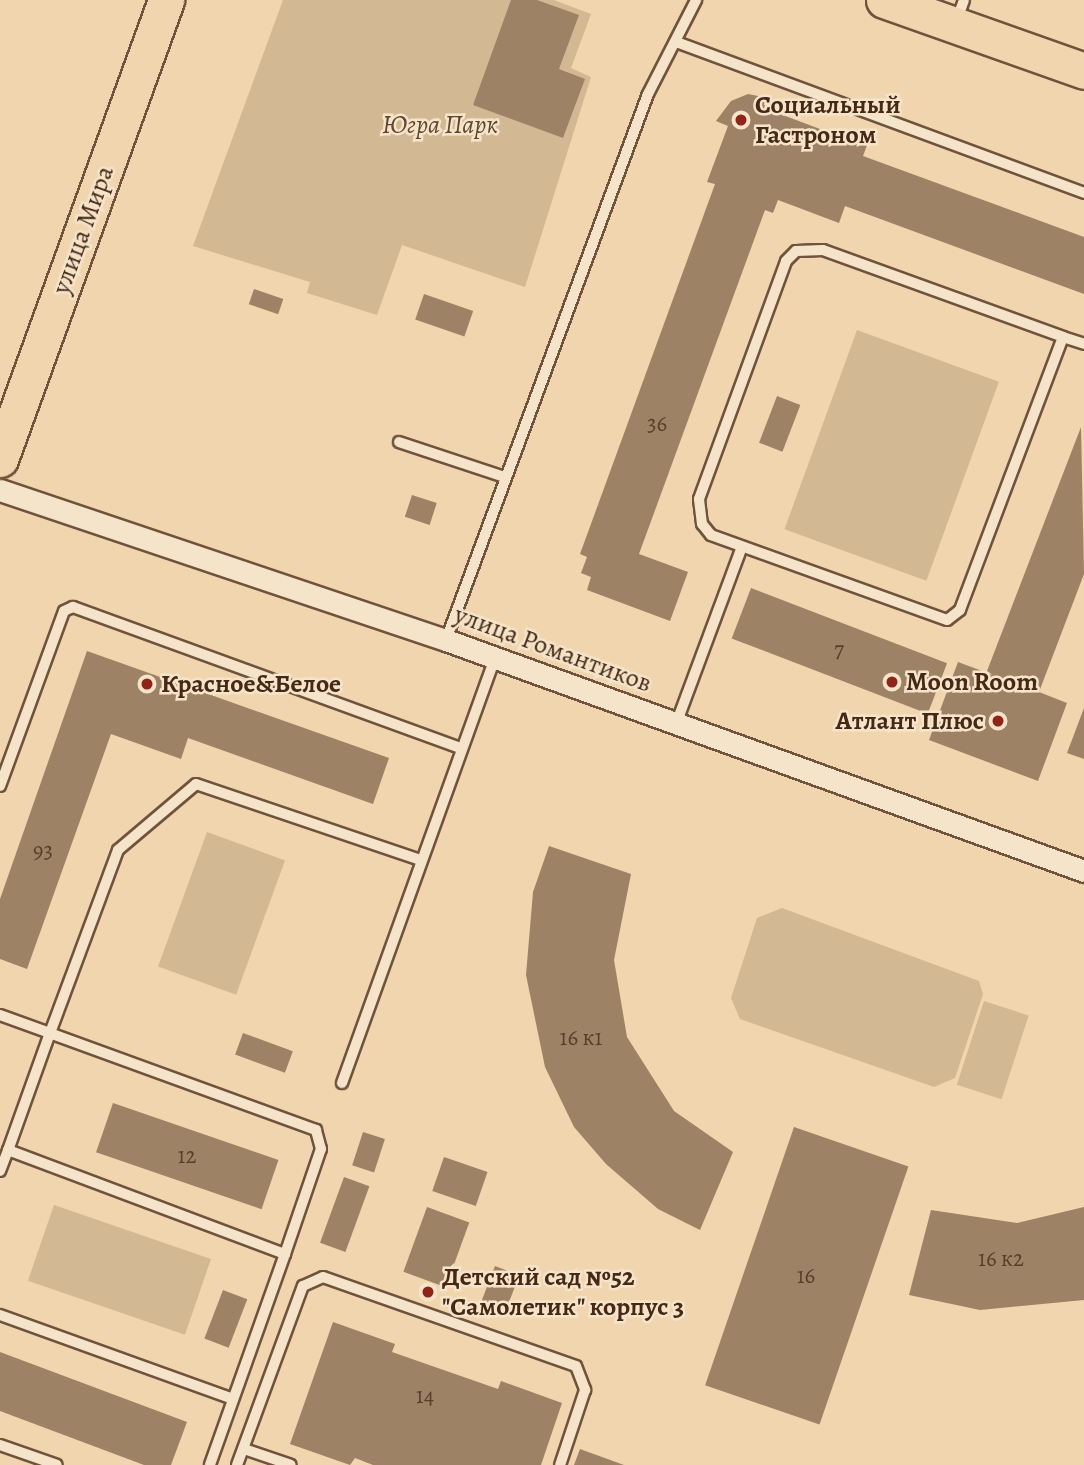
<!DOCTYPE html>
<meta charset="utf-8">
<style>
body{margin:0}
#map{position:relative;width:1084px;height:1465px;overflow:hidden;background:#f0d5ae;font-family:Alegreya,serif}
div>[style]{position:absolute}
.green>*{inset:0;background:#d3b894;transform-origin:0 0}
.building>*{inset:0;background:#9e8265;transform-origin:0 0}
.roads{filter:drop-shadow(2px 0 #70533c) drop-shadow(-2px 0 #70533c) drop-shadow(0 2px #70533c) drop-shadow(0 -2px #70533c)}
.lane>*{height:10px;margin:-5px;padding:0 5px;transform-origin:5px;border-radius:5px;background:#f5e4ca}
.street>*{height:21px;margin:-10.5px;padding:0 10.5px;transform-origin:10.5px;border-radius:10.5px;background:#f5e4ca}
.primary>*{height:35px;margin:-17.5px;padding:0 17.5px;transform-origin:17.5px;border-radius:17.5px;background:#f0d5ae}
.dots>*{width:19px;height:19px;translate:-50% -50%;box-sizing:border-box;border:4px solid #f5e4ca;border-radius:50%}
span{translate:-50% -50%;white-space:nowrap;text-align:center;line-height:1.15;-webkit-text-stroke:5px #f5e4ca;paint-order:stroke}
.number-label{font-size:23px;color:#5b3e2a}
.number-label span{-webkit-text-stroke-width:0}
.poi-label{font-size:26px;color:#452816;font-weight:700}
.left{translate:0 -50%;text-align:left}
.right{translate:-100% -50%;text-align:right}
.park-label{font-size:26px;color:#61452f;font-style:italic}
.street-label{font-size:26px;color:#452816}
</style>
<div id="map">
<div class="green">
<i style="clip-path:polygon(283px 0,554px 0,591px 14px,571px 68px,591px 77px,525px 287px,402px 245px,377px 315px,307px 293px,310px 282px,193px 246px)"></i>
<i style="left:857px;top:330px;width:151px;height:212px;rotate:20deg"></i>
<i style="left:207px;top:832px;width:83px;height:143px;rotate:20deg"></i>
<i style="clip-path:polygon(782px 908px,979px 981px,983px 994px,955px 1078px,934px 1087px,740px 1019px,731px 998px,757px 918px)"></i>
<i style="left:984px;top:1001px;width:47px;height:88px;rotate:18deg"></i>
<i style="left:54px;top:1205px;width:166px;height:80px;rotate:19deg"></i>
</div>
<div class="building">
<i style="clip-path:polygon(511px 0,537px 0,579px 15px,559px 69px,585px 79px,563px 138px,473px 105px)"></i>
<i style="clip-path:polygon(748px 94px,767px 98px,764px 108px,852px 141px,854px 134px,869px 140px,863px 156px,1084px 237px,1084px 294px,845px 206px,839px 223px,778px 200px,773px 213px,765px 210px,639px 554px,688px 572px,670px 621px,587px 590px,591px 577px,581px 573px,587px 557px,580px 554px,715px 184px,707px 182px,728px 126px,716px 121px,731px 101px)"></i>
<i style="left:254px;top:289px;width:31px;height:16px;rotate:19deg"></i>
<i style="left:424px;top:294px;width:52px;height:27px;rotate:19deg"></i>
<i style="left:777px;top:396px;width:25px;height:50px;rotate:21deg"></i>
<i style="clip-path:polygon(1081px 427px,1084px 574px,1039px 692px,1067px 703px,1038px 781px,929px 740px,958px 662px,993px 675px,987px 671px)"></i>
<i style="left:412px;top:495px;width:26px;height:23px;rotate:18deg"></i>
<i style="left:751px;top:588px;width:210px;height:54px;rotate:21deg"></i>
<i style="clip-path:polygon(87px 651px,389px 758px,373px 804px,188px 738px,181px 759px,111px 734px,27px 969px,0 959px,0 899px)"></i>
<i style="clip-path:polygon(1084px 708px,1084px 759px,1067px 753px)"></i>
<i style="clip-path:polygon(549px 846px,631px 874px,614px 960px,627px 1037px,674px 1111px,733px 1152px,700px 1230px,658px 1209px,606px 1164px,574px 1127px,545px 1067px,526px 975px,533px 892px)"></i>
<i style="left:243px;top:1033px;width:53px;height:23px;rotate:20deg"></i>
<i style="left:113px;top:1103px;width:175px;height:52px;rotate:19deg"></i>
<i style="left:794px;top:1127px;width:121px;height:273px;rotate:19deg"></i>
<i style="left:363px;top:1132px;width:23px;height:35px;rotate:18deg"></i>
<i style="left:444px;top:1157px;width:46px;height:36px;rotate:19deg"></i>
<i style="left:344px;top:1177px;width:27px;height:70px;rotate:20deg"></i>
<i style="left:427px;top:1207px;width:45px;height:69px;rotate:20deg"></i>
<i style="clip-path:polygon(1084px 1207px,1084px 1300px,980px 1310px,909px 1295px,931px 1210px,1017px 1223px)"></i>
<i style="left:495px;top:1266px;width:26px;height:37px;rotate:21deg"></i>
<i style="left:223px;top:1290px;width:26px;height:52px;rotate:21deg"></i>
<i style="clip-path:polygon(333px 1322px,395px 1344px,392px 1352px,498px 1389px,501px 1381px,562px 1403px,541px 1465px,373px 1465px,355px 1458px,350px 1465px,290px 1444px)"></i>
<i style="clip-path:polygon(0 1352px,187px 1422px,171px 1465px,144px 1465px,0 1411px)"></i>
<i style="clip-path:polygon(580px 1449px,624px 1465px,574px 1465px)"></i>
</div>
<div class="roads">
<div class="lane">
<i style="left:956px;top:22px;width:23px;rotate:-70deg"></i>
<i style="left:679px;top:43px;width:432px;rotate:20.3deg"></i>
<i style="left:1063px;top:337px;width:292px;rotate:110.7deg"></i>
<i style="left:960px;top:610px;width:16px;rotate:142deg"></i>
<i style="left:947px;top:620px;width:251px;rotate:-160.2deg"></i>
<i style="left:711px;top:535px;width:14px;rotate:-129deg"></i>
<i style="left:702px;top:524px;width:25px;rotate:-97deg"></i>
<i style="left:699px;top:499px;width:253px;rotate:-69.9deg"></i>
<i style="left:786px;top:261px;width:14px;rotate:-45deg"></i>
<i style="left:796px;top:251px;width:27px;rotate:-2deg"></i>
<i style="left:823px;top:250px;width:255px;rotate:19.9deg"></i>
<i style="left:1063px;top:337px;width:22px;rotate:18deg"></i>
<i style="left:399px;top:442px;width:111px;rotate:18.4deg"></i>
<i style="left:446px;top:640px;width:582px;rotate:-69.7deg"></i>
<i style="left:648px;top:94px;width:106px;rotate:-62.9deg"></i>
<i style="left:676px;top:724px;width:189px;rotate:-69.6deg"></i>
<i style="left:0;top:786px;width:186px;rotate:-69.9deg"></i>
<i style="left:64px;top:611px;width:10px;rotate:-24deg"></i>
<i style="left:73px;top:607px;width:413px;rotate:20deg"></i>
<i style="left:0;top:1015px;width:53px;rotate:19.8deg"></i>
<i style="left:50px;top:1033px;width:124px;rotate:109.7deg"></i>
<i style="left:8px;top:1150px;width:296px;rotate:20.6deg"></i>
<i style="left:285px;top:1254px;width:224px;rotate:109.6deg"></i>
<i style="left:342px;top:1083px;width:452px;rotate:-70.2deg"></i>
<i style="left:0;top:1171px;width:22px;rotate:-69deg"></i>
<i style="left:285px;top:1254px;width:111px;rotate:-71.1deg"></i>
<i style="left:321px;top:1149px;width:20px;rotate:-105deg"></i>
<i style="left:316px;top:1130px;width:283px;rotate:-160deg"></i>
<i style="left:50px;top:1033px;width:195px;rotate:-69.6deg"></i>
<i style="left:118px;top:850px;width:102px;rotate:-40.2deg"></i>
<i style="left:196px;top:784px;width:237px;rotate:18.7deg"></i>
<i style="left:0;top:1315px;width:245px;rotate:19.8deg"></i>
<i style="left:0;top:1445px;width:60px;rotate:19.3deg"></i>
<i style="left:247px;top:1450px;width:46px;rotate:18.8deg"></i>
<i style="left:237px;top:1465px;width:191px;rotate:-69.8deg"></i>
<i style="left:303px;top:1286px;width:22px;rotate:-24deg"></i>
<i style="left:323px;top:1277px;width:268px;rotate:19.4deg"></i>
<i style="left:576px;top:1366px;width:26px;rotate:69deg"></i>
<i style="left:585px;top:1390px;width:79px;rotate:108.4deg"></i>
</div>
<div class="street">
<i style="left:0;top:490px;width:471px;rotate:18.6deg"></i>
<i style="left:446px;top:640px;width:679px;rotate:19.9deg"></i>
</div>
<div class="primary">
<i style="left:884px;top:0;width:212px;rotate:19.5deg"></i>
<i style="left:0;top:459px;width:488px;rotate:-70.1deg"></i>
</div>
</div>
<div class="dots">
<i style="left:741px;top:120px;background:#8f2418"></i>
<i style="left:892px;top:682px;background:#8f2418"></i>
<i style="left:147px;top:684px;background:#8f2418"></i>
<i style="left:998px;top:721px;background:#8f2418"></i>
<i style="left:428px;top:1292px;background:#8f2418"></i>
</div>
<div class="number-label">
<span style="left:657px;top:424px">36</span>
<span style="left:839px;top:650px">7</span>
<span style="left:43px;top:851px">93</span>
<span style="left:581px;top:1038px">16 к1</span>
<span style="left:187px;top:1156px">12</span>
<span style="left:1001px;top:1259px">16 к2</span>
<span style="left:806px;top:1276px">16</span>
<span style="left:425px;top:1396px">14</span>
</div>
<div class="poi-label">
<span class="left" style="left:755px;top:120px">Социальный<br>Гастроном</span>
<span class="left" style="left:906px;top:682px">Moon Room</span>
<span class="left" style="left:161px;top:684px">Красное&amp;Белое</span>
<span class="right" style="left:984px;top:721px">Атлант Плюс</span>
<span class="left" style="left:442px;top:1292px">Детский сад №52<br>"Самолетик" корпус 3</span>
</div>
<div class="park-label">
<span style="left:440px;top:125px">Югра Парк</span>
</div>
<div class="street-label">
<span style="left:83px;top:230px;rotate:-70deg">улица Мира</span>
<span style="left:553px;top:649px;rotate:20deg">улица Романтиков</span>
</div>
</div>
